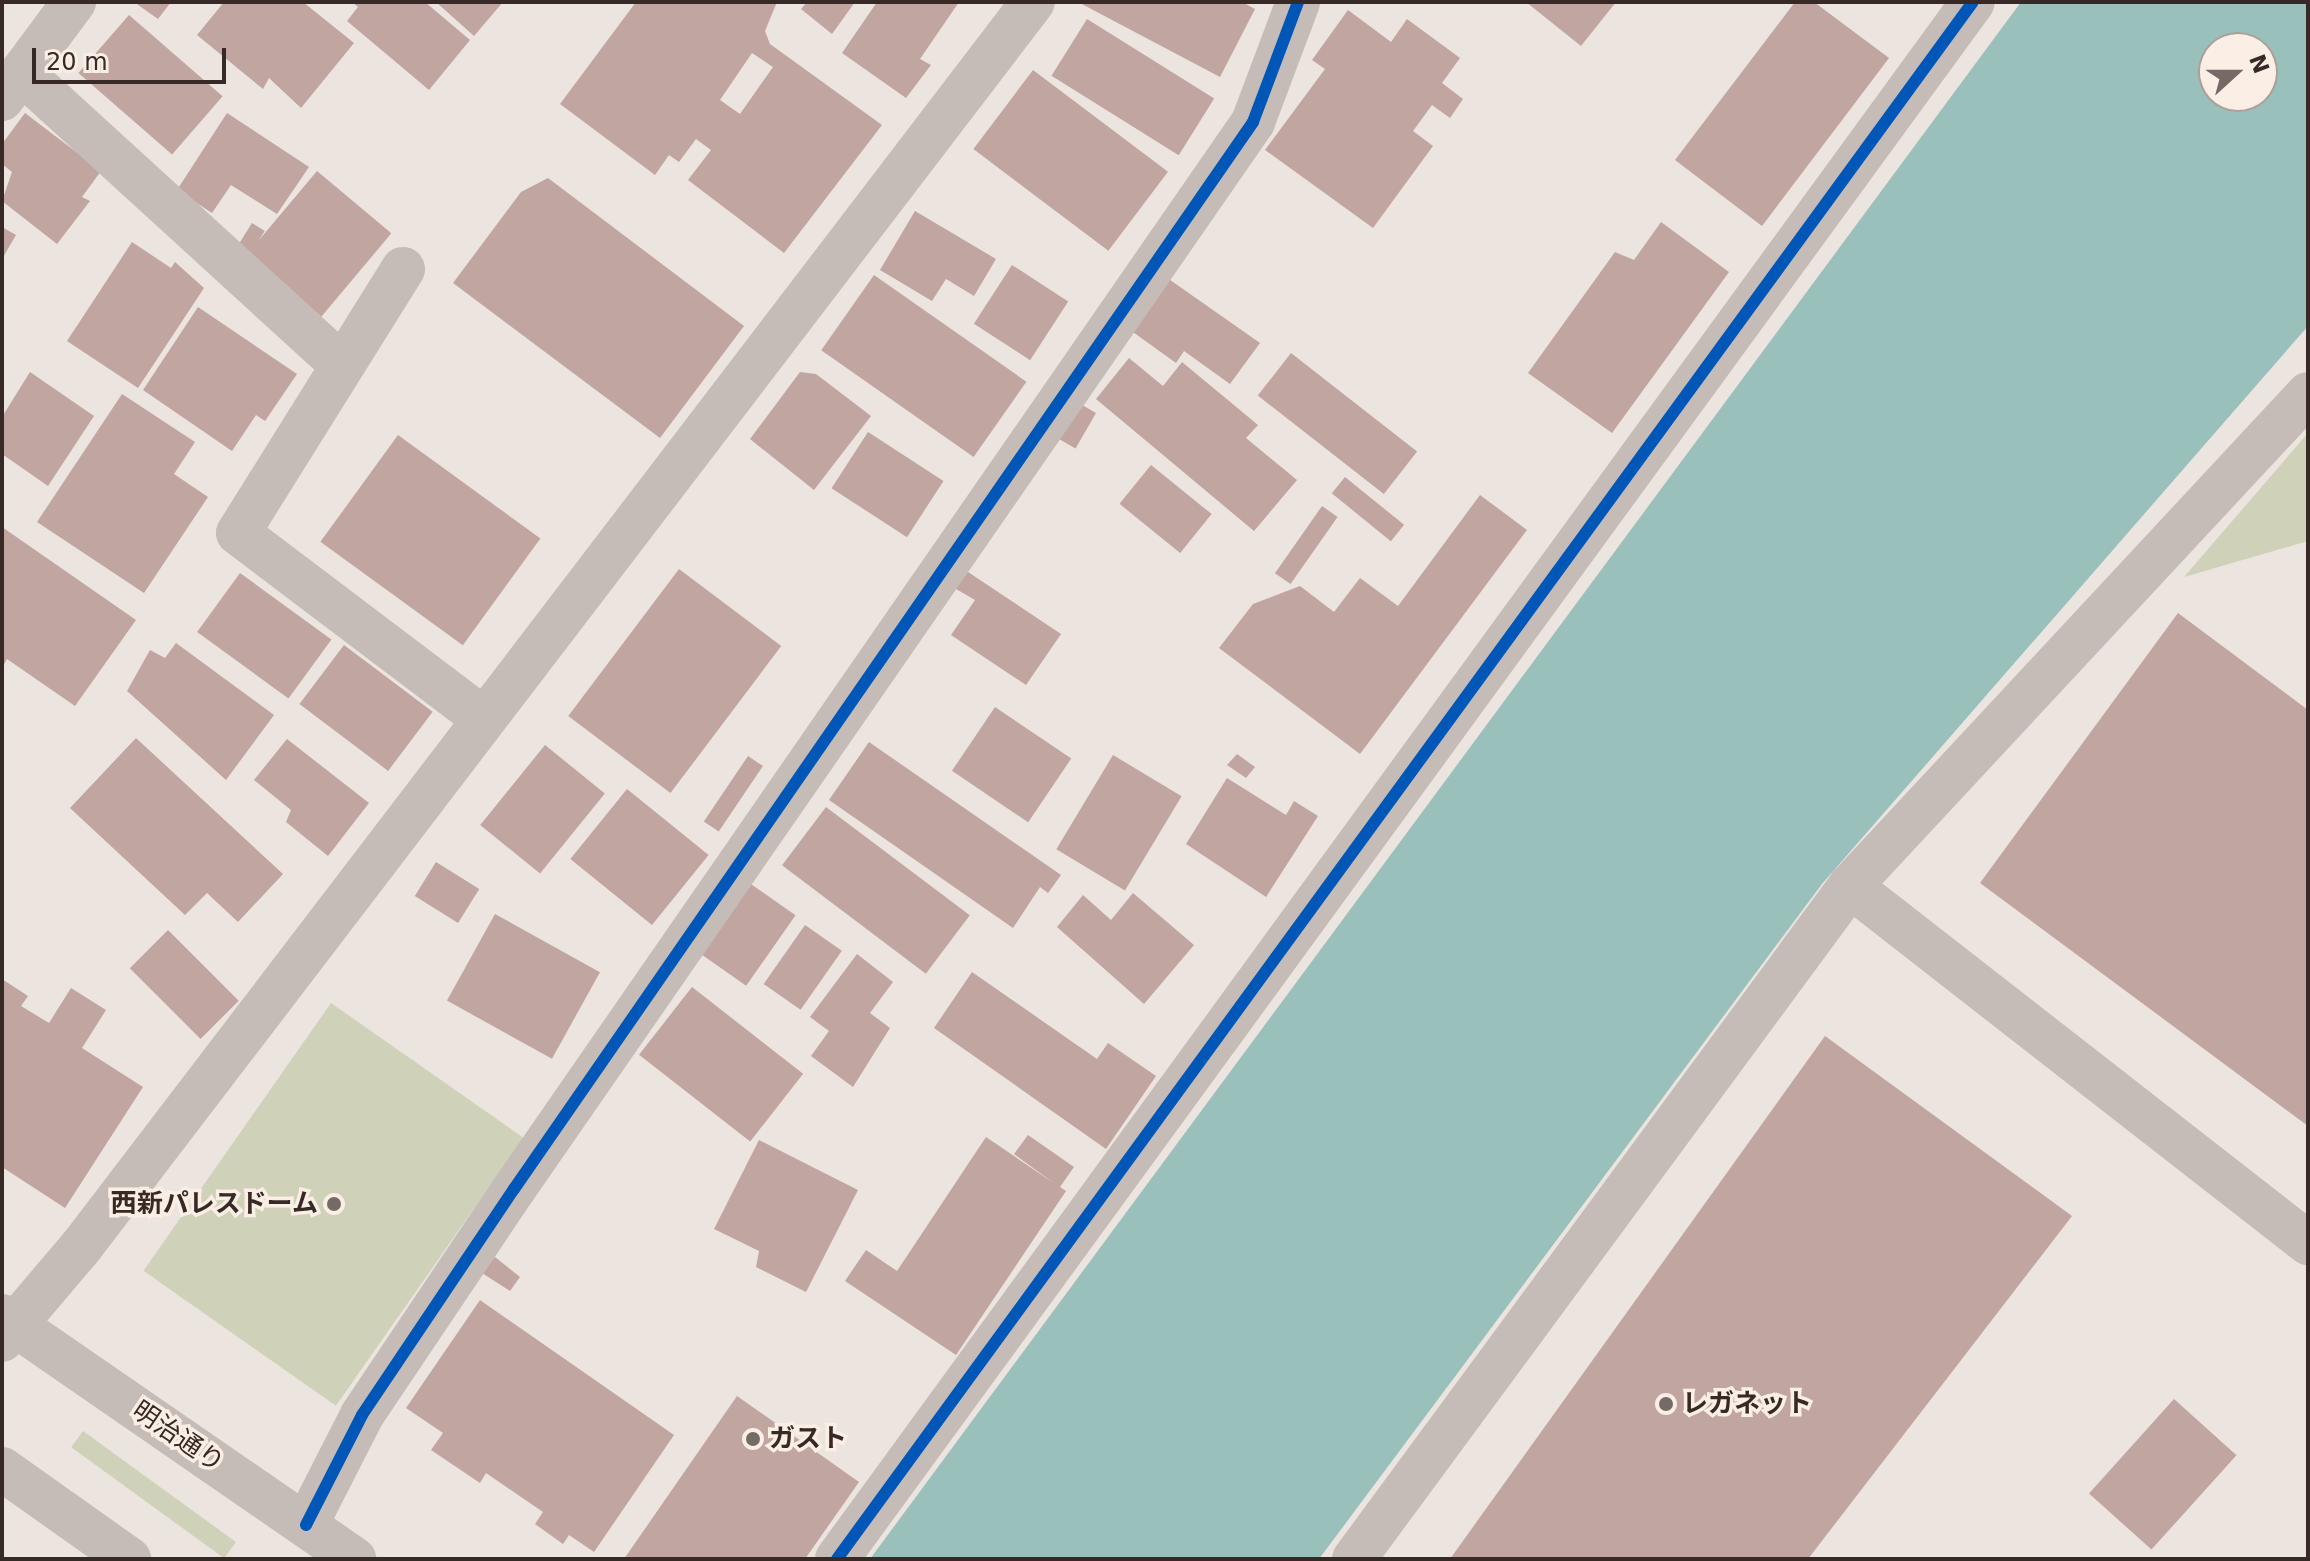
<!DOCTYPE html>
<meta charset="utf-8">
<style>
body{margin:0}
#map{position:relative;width:2310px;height:1561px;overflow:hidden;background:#ece4df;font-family:"DejaVu Sans","Noto Sans JP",sans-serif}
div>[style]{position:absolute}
.green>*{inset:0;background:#cfd1b8;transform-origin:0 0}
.water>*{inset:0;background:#9ac0bb}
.building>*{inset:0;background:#c0a5a0;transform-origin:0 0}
.minor>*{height:44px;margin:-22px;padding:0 22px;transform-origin:22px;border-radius:22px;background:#c5bcb8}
.cycleway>*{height:12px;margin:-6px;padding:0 6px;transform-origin:6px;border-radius:6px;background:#0057b8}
.dots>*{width:22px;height:22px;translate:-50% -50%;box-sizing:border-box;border:4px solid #faeee5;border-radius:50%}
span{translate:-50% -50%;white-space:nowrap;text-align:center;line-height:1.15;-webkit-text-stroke:7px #faeee5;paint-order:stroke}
.poi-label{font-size:26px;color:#362926;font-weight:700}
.right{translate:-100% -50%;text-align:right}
.left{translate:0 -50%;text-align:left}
.street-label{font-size:26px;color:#362926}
.frame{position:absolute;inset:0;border:4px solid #362926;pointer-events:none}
.north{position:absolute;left:2198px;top:32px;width:80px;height:80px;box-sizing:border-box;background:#faeee5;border:2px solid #ac9f99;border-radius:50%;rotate:69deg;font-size:22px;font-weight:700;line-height:32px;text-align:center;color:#362926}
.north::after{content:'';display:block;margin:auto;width:28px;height:36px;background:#766a67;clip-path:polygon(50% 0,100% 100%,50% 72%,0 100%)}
.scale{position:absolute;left:32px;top:48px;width:194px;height:36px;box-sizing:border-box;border:4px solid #362926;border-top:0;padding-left:10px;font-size:24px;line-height:28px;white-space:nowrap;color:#362926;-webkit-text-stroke:6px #faeee5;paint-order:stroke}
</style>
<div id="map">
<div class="green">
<i style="clip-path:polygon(2308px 433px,2308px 541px,2184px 577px)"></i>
<i style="left:331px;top:1003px;width:235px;height:327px;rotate:35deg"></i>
<i style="left:83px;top:1431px;width:189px;height:20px;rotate:36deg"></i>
</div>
<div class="water">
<i style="clip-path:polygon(evenodd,2021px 2px,2308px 2px,2308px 326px,1822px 884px,1319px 1559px,870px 1559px,2021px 2px,2214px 48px,2262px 48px,2262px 96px,2214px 96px,2214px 48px)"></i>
</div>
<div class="building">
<i style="clip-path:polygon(134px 2px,171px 2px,158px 19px)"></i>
<i style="clip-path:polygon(224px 2px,303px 2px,354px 43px,301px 108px,269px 78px,263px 89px,197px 35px)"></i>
<i style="clip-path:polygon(352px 2px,425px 2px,470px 40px,429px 90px,347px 21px,358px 7px)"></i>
<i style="clip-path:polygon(436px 2px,503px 2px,474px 36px)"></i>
<i style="clip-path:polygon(evenodd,636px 2px,777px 2px,765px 31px,770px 44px,882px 125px,784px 253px,688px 180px,711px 150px,696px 139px,679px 162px,669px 155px,655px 175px,560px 104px,636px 2px,752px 53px,773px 67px,740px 114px,720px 100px,752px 53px)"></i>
<i style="clip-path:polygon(807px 2px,855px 2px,832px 34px,801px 9px)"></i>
<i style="clip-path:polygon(877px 2px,959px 2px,920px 59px,931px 65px,906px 98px,842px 53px)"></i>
<i style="clip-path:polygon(1078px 2px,1242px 2px,1255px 9px,1220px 77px)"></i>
<i style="clip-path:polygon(1526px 2px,1616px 2px,1581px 46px)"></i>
<i style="clip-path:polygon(1795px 2px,1814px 2px,1889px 58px,1762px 226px,1675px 160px)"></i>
<i style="clip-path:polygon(1348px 10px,1391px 42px,1407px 19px,1460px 58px,1442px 83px,1463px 99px,1450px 118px,1432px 105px,1413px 131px,1433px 146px,1373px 228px,1265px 150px,1325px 69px,1312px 60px)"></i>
<i style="left:129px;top:15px;width:124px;height:77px;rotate:41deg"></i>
<i style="left:1087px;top:19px;width:150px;height:67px;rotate:32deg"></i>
<i style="left:1033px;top:70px;width:169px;height:99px;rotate:37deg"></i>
<i style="clip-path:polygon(25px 113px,101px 171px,82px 197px,90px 201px,57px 244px,2px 201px,12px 172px,2px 164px,2px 144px)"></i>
<i style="clip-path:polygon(227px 113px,309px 167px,277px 214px,231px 185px,212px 213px,177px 190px)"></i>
<i style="left:317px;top:171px;width:97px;height:109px;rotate:40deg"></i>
<i style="clip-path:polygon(548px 178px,744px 326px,660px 438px,453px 283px,521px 192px)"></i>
<i style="clip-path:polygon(915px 211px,996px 259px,974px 296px,946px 279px,932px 301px,880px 270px)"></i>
<i style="clip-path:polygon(1661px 222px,1729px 272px,1612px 433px,1528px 373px,1615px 252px,1634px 260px)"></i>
<i style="left:252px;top:223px;width:15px;height:30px;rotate:32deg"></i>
<i style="clip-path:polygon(2px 227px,16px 235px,2px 259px)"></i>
<i style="clip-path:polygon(132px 242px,171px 268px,175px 262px,204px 288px,138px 388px,67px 341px)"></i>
<i style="left:1012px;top:265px;width:67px;height:70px;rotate:33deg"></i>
<i style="left:874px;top:275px;width:186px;height:92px;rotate:35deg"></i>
<i style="clip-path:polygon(1163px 275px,1260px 343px,1230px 384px,1184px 351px,1176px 363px,1126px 327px)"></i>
<i style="clip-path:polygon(198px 307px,297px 374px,265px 421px,256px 415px,232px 451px,143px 390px)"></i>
<i style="left:1291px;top:353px;width:160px;height:54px;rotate:38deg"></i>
<i style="clip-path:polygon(1129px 358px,1163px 386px,1182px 362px,1258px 425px,1246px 438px,1297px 480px,1254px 531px,1096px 399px)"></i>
<i style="clip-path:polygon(30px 372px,94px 416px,48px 486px,2px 454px,2px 417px)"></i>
<i style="clip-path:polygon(800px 372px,816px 374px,871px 416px,814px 490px,750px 439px)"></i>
<i style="clip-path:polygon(122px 394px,195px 442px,174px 474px,208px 497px,144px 593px,37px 522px)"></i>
<i style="left:1070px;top:398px;width:30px;height:41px;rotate:30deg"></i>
<i style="left:868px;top:432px;width:90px;height:67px;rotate:33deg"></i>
<i style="left:398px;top:435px;width:176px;height:132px;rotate:36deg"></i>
<i style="left:1151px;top:465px;width:78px;height:50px;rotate:39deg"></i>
<i style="left:1345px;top:477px;width:76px;height:21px;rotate:39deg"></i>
<i style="clip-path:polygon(1480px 495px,1527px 530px,1360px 754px,1219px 648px,1253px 604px,1300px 586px,1334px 612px,1360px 578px,1398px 606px)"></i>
<i style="left:1322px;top:506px;width:19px;height:82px;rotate:35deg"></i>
<i style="clip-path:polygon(2px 527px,136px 620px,75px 706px,7px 659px,2px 668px)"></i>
<i style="clip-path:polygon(962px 568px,1061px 634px,1026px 685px,951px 635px,975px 600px,951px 586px)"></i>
<i style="left:679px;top:569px;width:128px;height:184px;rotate:37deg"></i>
<i style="left:240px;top:573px;width:113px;height:73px;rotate:36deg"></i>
<i style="clip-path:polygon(2178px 613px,2308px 710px,2308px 1126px,1980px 883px)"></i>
<i style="clip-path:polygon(176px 643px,274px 715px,226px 780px,127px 691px,150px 650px,165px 658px)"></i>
<i style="left:344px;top:645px;width:111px;height:74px;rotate:37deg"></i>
<i style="left:995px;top:707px;width:92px;height:77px;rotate:34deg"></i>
<i style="clip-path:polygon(136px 738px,283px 874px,238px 922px,207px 893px,185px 915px,70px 808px)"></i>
<i style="clip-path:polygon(287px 739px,369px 803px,328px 856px,286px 822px,291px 810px,254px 780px)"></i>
<i style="clip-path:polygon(869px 742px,1061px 875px,1048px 893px,1040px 887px,1013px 928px,829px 800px)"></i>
<i style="left:545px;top:745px;width:77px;height:103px;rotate:39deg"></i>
<i style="clip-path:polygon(1237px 754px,1255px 767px,1246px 778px,1227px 765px)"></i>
<i style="left:1113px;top:755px;width:80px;height:110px;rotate:31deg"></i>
<i style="left:748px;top:756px;width:18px;height:79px;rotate:34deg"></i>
<i style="clip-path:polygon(1227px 778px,1286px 815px,1294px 801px,1318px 816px,1266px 897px,1186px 844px)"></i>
<i style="left:627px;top:789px;width:105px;height:90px;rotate:39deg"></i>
<i style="left:826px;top:807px;width:180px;height:73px;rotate:37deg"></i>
<i style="left:436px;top:862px;width:51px;height:40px;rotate:32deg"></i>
<i style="left:748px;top:882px;width:58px;height:86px;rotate:35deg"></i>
<i style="clip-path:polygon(1133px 893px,1194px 945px,1144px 1004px,1057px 927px,1083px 895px,1111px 920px)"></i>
<i style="left:495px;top:914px;width:120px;height:99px;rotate:29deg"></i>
<i style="left:805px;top:925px;width:45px;height:72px;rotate:35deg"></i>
<i style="left:168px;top:930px;width:100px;height:54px;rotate:45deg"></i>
<i style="clip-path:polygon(857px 954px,893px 982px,870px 1013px,890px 1028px,853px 1087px,811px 1056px,829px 1031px,810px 1017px)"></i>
<i style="clip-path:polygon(972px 972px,1097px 1059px,1108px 1043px,1156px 1076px,1106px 1149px,934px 1028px)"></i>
<i style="clip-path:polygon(2px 979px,28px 996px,21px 1006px,49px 1023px,71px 988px,106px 1010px,82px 1048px,143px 1087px,65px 1208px,2px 1167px)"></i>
<i style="left:692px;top:987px;width:141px;height:86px;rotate:38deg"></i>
<i style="clip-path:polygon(1825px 1036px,2072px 1216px,1808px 1559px,1450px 1559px)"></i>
<i style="clip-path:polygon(1028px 1135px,1074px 1167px,1060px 1187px,1066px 1191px,956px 1355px,845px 1281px,866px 1250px,897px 1271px,986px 1137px,1055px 1184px,1014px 1154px)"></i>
<i style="clip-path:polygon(759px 1140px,858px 1190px,806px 1292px,756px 1267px,759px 1251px,714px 1229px)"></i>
<i style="clip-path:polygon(495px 1257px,520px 1277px,510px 1291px,482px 1273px)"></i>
<i style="clip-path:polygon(480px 1300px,674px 1435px,594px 1552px,569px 1535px,563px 1544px,535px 1524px,543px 1512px,486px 1473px,480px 1483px,431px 1450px,443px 1433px,406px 1408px)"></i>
<i style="clip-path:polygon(737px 1396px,859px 1482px,805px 1559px,624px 1559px)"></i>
<i style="left:2174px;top:1399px;width:84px;height:127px;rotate:42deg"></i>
</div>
<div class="minor">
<i style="left:22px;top:73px;width:433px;rotate:42.4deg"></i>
<i style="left:2px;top:99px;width:121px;rotate:-53.4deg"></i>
<i style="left:403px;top:269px;width:311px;rotate:122deg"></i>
<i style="left:238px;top:533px;width:308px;rotate:37.1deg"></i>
<i style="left:1850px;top:886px;width:581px;rotate:37.94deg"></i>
<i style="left:2px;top:1316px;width:428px;rotate:34.6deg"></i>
<i style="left:2px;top:1340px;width:122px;rotate:-49.7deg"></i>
<i style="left:81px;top:1247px;width:1567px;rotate:-52.6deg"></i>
<i style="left:2px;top:1469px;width:156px;rotate:35.3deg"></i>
<i style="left:306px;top:1525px;width:123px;rotate:-63deg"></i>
<i style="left:362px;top:1415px;width:272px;rotate:-56.1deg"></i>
<i style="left:514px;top:1189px;width:1298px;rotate:-55.29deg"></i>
<i style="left:1253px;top:122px;width:128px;rotate:-69.4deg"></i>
<i style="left:837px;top:1559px;width:1927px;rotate:-53.89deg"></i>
<i style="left:1354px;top:1559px;width:836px;rotate:-53.61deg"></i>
<i style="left:1850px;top:886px;width:672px;rotate:-47.05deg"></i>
</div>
<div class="cycleway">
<i style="left:306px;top:1525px;width:123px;rotate:-63deg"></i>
<i style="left:362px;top:1415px;width:272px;rotate:-56.1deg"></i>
<i style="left:514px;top:1189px;width:1298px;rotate:-55.29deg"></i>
<i style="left:1253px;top:122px;width:128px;rotate:-69.4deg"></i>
<i style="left:837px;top:1559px;width:1927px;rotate:-53.89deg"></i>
</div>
<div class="dots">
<i style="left:334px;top:1204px;background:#766a67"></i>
<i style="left:1666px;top:1404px;background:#766a67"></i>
<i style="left:753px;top:1439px;background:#766a67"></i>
</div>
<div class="poi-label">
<span class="right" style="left:318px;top:1204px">西新パレスドーム</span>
<span class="left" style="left:1682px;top:1404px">レガネット</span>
<span class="left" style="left:769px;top:1439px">ガスト</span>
</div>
<div class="street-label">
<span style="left:178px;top:1437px;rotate:34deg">明治通り</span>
</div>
<div class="frame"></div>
<div class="north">N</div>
<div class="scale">20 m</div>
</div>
